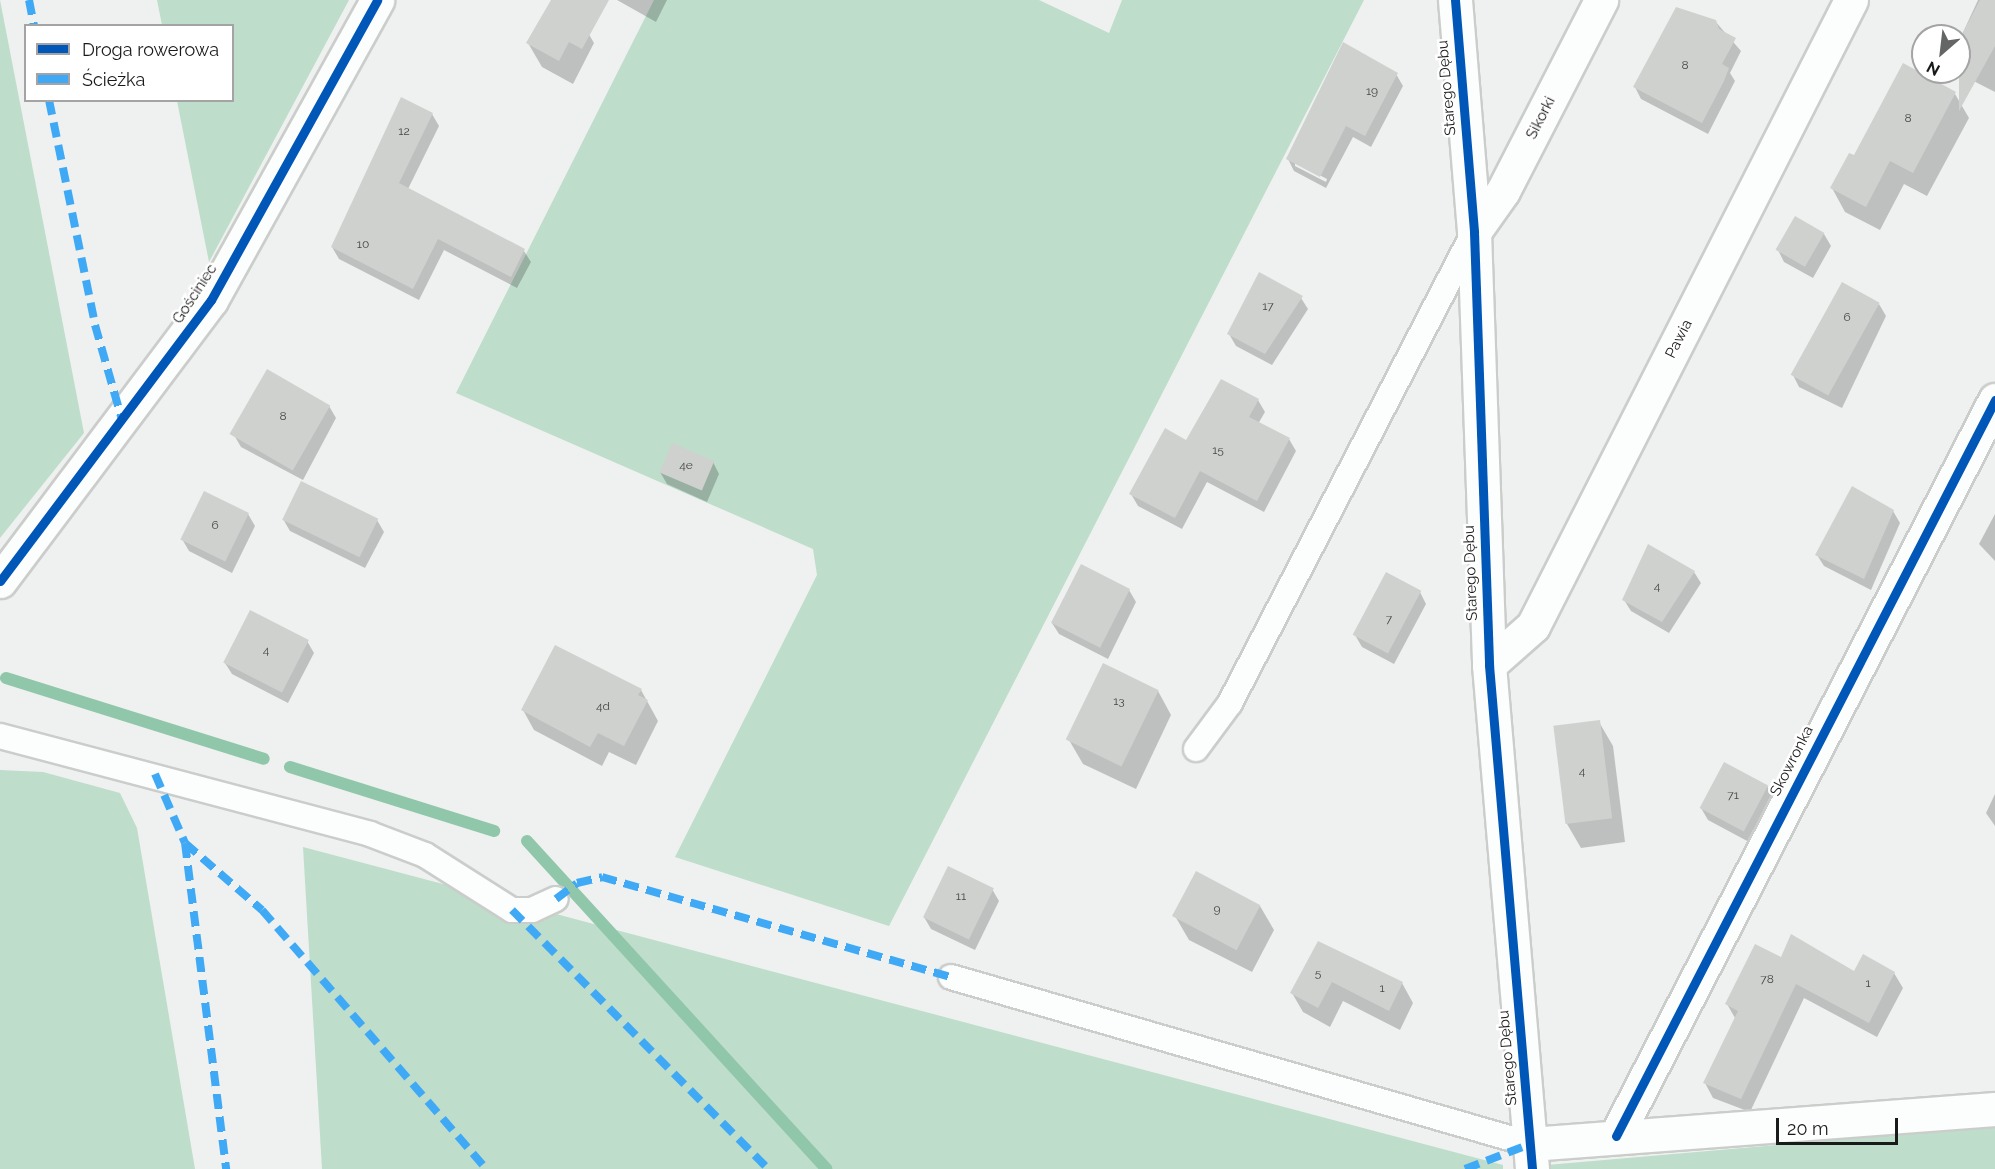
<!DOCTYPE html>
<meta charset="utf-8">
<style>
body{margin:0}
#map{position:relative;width:1995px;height:1169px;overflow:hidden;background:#eef1ef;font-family:Raleway,sans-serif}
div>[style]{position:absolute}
.green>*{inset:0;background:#beddcb}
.shadow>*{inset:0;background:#0003}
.stream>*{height:12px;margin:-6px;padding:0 6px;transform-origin:6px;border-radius:6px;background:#90c6a9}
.building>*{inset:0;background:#cfd1cf;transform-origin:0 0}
.roads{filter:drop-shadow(2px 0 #cbcdcb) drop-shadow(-2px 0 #cbcdcb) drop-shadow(0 2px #cbcdcb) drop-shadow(0 -2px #cbcdcb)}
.service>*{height:24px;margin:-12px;padding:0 12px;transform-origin:12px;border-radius:12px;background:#fcfdfd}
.minor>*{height:33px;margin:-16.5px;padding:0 16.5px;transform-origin:16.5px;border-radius:16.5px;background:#fcfdfd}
.quiet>*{height:8px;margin-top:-4px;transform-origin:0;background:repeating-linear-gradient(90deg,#3fa9f5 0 15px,transparent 0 23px)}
.cycleway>*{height:9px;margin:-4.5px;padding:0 4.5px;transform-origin:4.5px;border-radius:4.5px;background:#0057b8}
span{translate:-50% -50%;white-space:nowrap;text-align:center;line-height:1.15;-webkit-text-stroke:5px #fff;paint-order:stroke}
.number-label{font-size:12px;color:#464847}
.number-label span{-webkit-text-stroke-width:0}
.street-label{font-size:15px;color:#191b1a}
.legend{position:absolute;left:24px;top:24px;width:210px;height:78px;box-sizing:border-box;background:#fff;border:2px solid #a3a4a3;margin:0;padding:8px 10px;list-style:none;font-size:18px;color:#191b1a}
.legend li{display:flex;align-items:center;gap:12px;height:30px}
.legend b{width:30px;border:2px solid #a3a4a3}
.north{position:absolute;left:1911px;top:24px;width:60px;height:60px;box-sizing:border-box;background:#fff;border:2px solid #a3a4a3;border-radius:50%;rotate:208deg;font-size:16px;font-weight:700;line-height:24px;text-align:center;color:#191b1a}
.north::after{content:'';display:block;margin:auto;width:21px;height:27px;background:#646665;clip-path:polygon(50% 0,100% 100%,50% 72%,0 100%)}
.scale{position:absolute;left:1776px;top:1118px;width:122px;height:27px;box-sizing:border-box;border:3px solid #191b1a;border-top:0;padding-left:8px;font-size:18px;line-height:21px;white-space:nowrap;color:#191b1a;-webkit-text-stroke:4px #fff;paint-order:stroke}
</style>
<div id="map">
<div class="green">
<i style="clip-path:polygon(0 0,84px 433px,0 538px)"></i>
<i style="clip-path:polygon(157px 0,349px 0,209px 262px,177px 101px,232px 100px,232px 26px,162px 25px)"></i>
<i style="clip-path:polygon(654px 0,1039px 0,1109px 33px,1122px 0,1364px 0,889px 926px,675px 857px,817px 575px,813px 549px,456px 393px)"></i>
<i style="clip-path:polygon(0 770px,43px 772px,120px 793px,137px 828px,195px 1169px,0 1169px)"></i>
<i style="clip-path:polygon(303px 847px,1503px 1165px,1503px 1169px,322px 1169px)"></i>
<i style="clip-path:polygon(1995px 1126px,1995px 1169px,1547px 1169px,1547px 1165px)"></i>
</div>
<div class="shadow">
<i style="clip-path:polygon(617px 0,667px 0,656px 22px)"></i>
<i style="clip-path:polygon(1978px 0,1995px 0,1995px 92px,1956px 72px,1959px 41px)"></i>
<i style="clip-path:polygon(580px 19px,594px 43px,573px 84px,542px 67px,528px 43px)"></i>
<i style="clip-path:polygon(1715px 21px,1741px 51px,1730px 73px,1735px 81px,1708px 134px,1641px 99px,1635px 87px)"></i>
<i style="clip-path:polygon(evenodd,1396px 74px,1403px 86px,1371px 147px,1353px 137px,1326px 188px,1294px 171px,1288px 159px,1396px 74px,1295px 162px,1327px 179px,1326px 182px,1295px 166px,1295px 162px)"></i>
<i style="clip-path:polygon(1955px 94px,1969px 118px,1927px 196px,1904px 184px,1880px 230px,1845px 212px,1832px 188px,1855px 157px)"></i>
<i style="clip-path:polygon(432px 114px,439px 126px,408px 189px,524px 251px,531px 262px,517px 288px,444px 250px,419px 300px,339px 259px,332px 247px)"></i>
<i style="clip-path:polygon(1824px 234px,1831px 246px,1813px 278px,1784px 262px,1778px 250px)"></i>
<i style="clip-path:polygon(1301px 298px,1308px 309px,1272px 365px,1236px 346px,1229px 334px)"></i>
<i style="clip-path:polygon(1879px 304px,1886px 316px,1842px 408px,1799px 387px,1793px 375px)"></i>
<i style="clip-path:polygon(1258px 400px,1265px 412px,1258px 424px,1289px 439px,1296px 451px,1264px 512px,1207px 482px,1182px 529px,1138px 506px,1131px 494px,1187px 442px)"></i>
<i style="clip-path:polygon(329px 406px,336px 418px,303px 480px,241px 447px,234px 435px)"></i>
<i style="clip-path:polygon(713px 462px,719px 474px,707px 502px,667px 484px,660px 472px)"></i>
<i style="clip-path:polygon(1893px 511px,1900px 523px,1871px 590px,1824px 566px,1817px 555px)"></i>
<i style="clip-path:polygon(248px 514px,255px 526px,232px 573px,189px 551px,182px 539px)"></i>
<i style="clip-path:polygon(1995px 514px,1995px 561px,1979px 544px)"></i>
<i style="clip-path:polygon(283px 519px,377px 520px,384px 532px,365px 568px,290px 531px)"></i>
<i style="clip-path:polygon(1694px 572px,1701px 583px,1669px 633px,1631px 611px,1624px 600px)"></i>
<i style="clip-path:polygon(1129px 590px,1136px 602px,1108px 659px,1059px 634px,1052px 623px)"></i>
<i style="clip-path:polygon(1420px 592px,1426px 604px,1394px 664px,1362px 647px,1355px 635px)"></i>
<i style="clip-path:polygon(307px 641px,314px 653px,288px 703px,232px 674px,225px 663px)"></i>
<i style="clip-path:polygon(641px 690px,658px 721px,636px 765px,609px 752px,602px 766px,534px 730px,523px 710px)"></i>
<i style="clip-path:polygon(1158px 691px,1171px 715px,1136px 789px,1083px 764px,1069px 740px)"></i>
<i style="clip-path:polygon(1599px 722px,1613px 746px,1625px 842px,1581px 848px,1567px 824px)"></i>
<i style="clip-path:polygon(1767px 786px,1774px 797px,1749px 842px,1708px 820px,1701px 808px)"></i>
<i style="clip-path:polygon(1995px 794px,1995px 826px,1986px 813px)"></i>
<i style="clip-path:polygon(992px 889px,999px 901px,975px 950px,931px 929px,924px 917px)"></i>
<i style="clip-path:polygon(1260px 906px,1274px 930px,1252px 972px,1189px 940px,1175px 916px)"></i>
<i style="clip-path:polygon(1318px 943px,1402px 983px,1413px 1003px,1400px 1030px,1343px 1001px,1330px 1027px,1303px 1012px,1292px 993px)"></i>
<i style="clip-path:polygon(1781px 959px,1854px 973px,1894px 973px,1903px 988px,1877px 1037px,1804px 998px,1750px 1112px,1713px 1098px,1705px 1083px,1735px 1018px,1727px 1004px)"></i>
</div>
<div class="stream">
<i style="left:6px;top:678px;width:270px;rotate:17.4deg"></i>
<i style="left:290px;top:767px;width:214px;rotate:17.4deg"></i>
<i style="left:527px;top:841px;width:444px;rotate:47.6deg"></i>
</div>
<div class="building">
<i style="clip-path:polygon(551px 0,609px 0,582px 49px,569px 42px,559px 61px,526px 43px)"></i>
<i style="clip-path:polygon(1980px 0,1995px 0,1995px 46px,1959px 111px,1959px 40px)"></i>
<i style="clip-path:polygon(1676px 7px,1716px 20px,1719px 29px,1736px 38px,1722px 64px,1729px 68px,1724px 81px,1702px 123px,1633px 87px)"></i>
<i style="clip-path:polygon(1343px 42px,1398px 73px,1365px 136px,1346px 126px,1320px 177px,1286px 159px)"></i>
<i style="clip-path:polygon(1903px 63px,1956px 92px,1913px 173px,1890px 161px,1866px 207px,1830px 188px,1849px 153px,1854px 155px)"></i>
<i style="clip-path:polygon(401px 97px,433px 113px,399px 183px,525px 249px,511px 277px,438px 239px,413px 289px,331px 247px)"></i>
<i style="left:1795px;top:216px;width:34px;height:39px;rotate:30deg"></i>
<i style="clip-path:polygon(1259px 272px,1303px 296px,1265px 354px,1227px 334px)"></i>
<i style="left:1842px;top:282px;width:43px;height:106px;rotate:29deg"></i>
<i style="left:267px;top:369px;width:73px;height:75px;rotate:30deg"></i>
<i style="clip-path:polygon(1221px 379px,1259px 399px,1249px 417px,1290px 438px,1257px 501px,1200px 471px,1175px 518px,1129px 494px,1165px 428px,1186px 440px)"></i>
<i style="left:672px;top:443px;width:46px;height:32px;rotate:23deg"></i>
<i style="left:301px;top:481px;width:86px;height:43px;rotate:26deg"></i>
<i style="clip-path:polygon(1852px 486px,1894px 510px,1864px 579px,1815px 555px)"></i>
<i style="left:204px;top:491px;width:50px;height:54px;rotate:26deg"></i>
<i style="clip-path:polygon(1648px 544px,1695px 571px,1662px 622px,1622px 600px)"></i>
<i style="left:1081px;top:564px;width:55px;height:66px;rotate:27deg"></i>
<i style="left:1386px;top:572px;width:40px;height:71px;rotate:28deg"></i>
<i style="left:250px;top:610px;width:66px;height:59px;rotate:27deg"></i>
<i style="clip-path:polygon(555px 645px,642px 689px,638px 695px,648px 700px,624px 746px,598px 733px,590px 747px,521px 710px)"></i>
<i style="left:1103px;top:663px;width:62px;height:85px;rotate:26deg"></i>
<i style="left:1600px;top:720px;width:99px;height:47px;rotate:83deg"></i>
<i style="left:1724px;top:762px;width:50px;height:52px;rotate:28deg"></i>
<i style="left:948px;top:866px;width:51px;height:57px;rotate:26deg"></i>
<i style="left:1196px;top:871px;width:73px;height:51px;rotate:28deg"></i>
<i style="clip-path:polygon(1791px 934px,1854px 971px,1863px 954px,1895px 972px,1869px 1023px,1796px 984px,1741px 1099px,1703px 1083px,1738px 1011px,1725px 1004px,1755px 944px,1781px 957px)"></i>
<i style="clip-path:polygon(1318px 941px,1403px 982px,1389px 1011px,1332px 982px,1318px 1008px,1290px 993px)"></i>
</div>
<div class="roads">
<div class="service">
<i style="left:0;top:736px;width:383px;rotate:14.8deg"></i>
<i style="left:370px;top:834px;width:59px;rotate:20.9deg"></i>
<i style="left:425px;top:855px;width:103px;rotate:32.3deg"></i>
<i style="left:512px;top:910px;width:20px"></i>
<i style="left:532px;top:910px;width:26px;rotate:-25deg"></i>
<i style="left:1196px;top:749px;width:57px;rotate:-53.5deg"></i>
<i style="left:1230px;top:703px;width:528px;rotate:-62.61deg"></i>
<i style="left:951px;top:977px;width:603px;rotate:16.09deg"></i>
</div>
<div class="minor">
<i style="left:1455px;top:0;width:233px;rotate:85.3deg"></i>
<i style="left:1474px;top:232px;width:433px;rotate:88deg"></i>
<i style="left:1489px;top:665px;width:506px;rotate:85.12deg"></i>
<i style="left:1474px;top:232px;width:50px;rotate:-54.7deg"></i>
<i style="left:1503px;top:191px;width:215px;rotate:-62.8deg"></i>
<i style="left:0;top:581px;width:351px;rotate:-53.1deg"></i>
<i style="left:211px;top:300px;width:343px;rotate:-61deg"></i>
<i style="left:1489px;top:665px;width:59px;rotate:-41.6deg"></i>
<i style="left:1533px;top:626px;width:702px;rotate:-63.07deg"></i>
<i style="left:1616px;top:1136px;width:828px;rotate:-62.75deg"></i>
<i style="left:1530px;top:1144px;width:466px;rotate:-4.3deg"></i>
</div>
</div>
<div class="quiet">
<i style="left:29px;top:0;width:26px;rotate:79deg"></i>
<i style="left:49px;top:100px;width:230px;rotate:78.4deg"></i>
<i style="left:95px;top:325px;width:99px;rotate:74.1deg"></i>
<i style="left:155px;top:774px;width:75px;rotate:66.5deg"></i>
<i style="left:185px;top:843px;width:329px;rotate:82.8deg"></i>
<i style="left:185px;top:843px;width:102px;rotate:41deg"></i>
<i style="left:262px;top:910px;width:342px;rotate:49.1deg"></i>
<i style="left:556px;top:899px;width:26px;rotate:-37deg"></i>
<i style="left:577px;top:883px;width:26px;rotate:-13deg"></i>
<i style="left:602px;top:877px;width:363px;rotate:16deg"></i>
<i style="left:512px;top:910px;width:364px;rotate:45.3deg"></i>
<i style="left:1465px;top:1169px;width:70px;rotate:-21deg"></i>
</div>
<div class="cycleway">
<i style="left:1455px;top:0;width:233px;rotate:85.3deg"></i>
<i style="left:1474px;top:232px;width:433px;rotate:88deg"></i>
<i style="left:1489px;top:665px;width:506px;rotate:85.12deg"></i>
<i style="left:0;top:581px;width:351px;rotate:-53.1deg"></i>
<i style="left:211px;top:300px;width:343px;rotate:-61deg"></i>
<i style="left:1616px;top:1136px;width:828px;rotate:-62.75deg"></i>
</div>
<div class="number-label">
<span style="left:1685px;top:66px">8</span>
<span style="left:1372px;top:92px">19</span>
<span style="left:1908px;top:119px">8</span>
<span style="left:404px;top:132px">12</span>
<span style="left:363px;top:245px">10</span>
<span style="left:1268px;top:307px">17</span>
<span style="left:1847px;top:318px">6</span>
<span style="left:283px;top:417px">8</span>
<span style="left:1218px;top:451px">15</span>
<span style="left:686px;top:466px">4e</span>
<span style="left:215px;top:526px">6</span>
<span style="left:1657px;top:587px">4</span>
<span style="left:1389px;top:620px">7</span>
<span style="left:266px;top:651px">4</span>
<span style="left:1119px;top:702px">13</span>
<span style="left:603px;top:707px">4d</span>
<span style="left:1582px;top:772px">4</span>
<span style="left:1733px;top:796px">71</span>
<span style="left:961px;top:897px">11</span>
<span style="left:1217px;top:910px">9</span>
<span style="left:1318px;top:974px">5</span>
<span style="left:1767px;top:980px">78</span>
<span style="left:1868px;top:984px">1</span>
<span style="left:1382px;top:989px">1</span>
</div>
<div class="street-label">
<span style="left:1447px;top:88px;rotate:-95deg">Starego Dębu</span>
<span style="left:1541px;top:118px;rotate:-63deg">Sikorki</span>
<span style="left:195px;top:294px;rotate:-57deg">Gościniec</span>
<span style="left:1679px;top:339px;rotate:-63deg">Pawia</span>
<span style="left:1471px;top:573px;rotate:-92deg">Starego Dębu</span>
<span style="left:1792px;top:761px;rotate:-63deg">Skowronka</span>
<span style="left:1508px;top:1058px;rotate:-95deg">Starego Dębu</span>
</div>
<ul class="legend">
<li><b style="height:8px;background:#0057b8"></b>Droga rowerowa</li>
<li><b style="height:8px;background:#3fa9f5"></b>Ścieżka</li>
</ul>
<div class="north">N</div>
<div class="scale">20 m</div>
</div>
